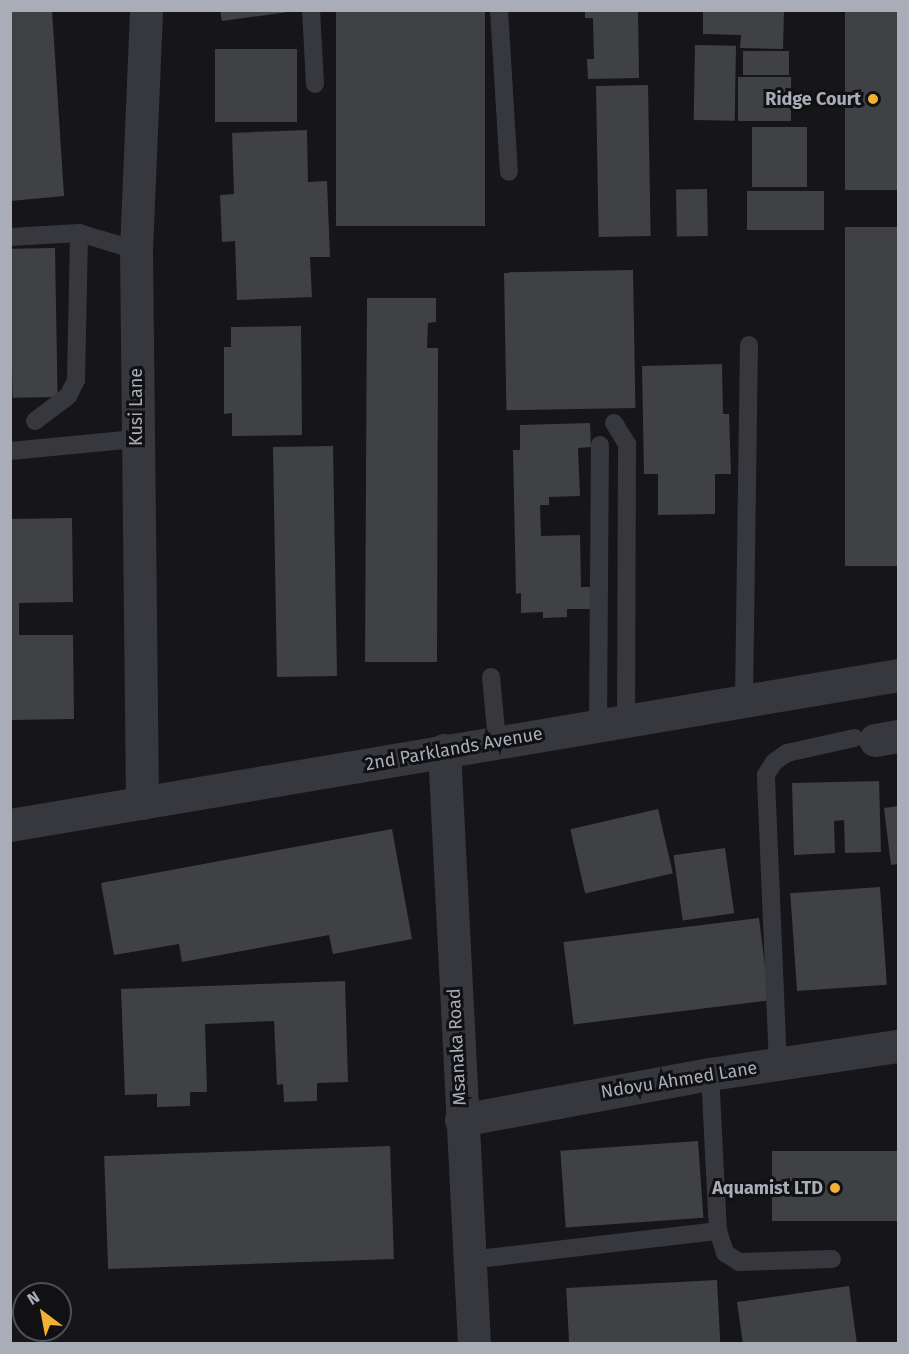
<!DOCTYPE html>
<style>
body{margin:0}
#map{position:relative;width:909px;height:1354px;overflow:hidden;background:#161618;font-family:"Fira Sans",sans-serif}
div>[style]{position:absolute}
.building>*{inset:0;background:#404145;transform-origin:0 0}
.lane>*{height:18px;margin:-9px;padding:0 9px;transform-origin:9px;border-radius:9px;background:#37383d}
.street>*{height:33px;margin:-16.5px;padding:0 16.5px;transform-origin:16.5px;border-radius:16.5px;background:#37383d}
.dots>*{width:16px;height:16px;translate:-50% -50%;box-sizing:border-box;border:3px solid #111113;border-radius:50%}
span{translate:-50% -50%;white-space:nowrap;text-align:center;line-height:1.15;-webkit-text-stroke:6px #111113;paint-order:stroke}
.poi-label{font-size:18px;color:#a8adb8;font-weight:700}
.right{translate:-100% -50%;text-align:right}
.street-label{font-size:18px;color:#a8adb8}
.frame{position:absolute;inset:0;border:12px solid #a8adb8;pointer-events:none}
.north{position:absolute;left:12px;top:1282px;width:60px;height:60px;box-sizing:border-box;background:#111113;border:2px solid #4d4f55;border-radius:50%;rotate:328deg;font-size:16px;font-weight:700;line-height:24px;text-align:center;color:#a8adb8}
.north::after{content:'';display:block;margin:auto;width:21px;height:27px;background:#f2b134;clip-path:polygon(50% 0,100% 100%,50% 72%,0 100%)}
</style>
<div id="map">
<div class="building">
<i style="clip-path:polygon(10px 10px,52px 10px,64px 196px,10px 201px)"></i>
<i style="clip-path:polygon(220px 10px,288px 10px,288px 12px,222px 21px)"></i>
<i style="left:336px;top:10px;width:149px;height:216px"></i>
<i style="clip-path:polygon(585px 10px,638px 10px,639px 78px,588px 79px,587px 59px,594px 59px,593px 18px,585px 18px)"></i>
<i style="clip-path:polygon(703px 10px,784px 10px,783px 49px,740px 48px,741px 35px,703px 34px)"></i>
<i style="left:845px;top:10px;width:53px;height:180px"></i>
<i style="left:695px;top:45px;width:41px;height:75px;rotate:1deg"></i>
<i style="left:215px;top:49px;width:82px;height:73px"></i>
<i style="left:789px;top:51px;width:24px;height:46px;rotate:90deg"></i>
<i style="left:738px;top:77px;width:53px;height:44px"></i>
<i style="left:648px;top:85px;width:151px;height:52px;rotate:89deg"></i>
<i style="left:752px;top:127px;width:55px;height:60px"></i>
<i style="clip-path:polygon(307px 130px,308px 182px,327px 181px,330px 257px,310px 257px,312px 297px,237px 300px,235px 241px,222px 242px,220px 195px,234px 194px,232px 133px)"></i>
<i style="left:707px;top:189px;width:47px;height:31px;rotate:89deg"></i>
<i style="left:747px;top:191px;width:77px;height:39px"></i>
<i style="left:898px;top:227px;width:339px;height:53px;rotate:90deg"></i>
<i style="left:55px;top:248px;width:149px;height:45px;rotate:89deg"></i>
<i style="left:633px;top:270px;width:138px;height:129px;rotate:89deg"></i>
<i style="clip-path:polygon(367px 298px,436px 298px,436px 322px,428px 323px,427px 348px,438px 348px,437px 662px,365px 662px)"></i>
<i style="clip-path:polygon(301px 326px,302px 435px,232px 436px,232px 413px,224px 414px,224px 347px,231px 347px,231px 327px)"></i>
<i style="clip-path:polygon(722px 364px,723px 414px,729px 414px,731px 474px,715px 474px,715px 514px,658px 515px,658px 474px,644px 474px,642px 366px)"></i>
<i style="clip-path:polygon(590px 423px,591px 447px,578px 448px,580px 496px,549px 497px,549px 505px,540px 505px,541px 536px,580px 535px,581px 587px,590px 587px,590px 609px,567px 609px,567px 617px,543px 618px,543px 612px,521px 613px,521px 593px,516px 594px,513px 450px,520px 450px,520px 425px)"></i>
<i style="left:333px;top:446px;width:230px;height:60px;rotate:89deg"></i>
<i style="clip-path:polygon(72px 518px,73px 602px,19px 603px,19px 635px,73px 635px,74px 719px,10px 720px,10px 519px)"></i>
<i style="clip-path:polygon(879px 781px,881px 852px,845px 853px,844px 820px,834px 821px,835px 853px,794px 855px,792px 783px)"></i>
<i style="clip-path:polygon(898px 806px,898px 864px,891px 865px,884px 808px)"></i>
<i style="left:658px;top:809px;width:66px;height:90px;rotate:77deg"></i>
<i style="clip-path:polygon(392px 829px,412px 939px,333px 954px,329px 935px,182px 962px,179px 944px,114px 955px,101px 883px)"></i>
<i style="left:725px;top:848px;width:66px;height:52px;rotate:82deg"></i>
<i style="left:880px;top:887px;width:98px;height:90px;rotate:86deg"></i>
<i style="left:759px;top:918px;width:83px;height:197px;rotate:83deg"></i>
<i style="clip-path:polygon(345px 981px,348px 1082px,317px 1083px,317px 1101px,284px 1102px,283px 1084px,277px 1085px,274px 1021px,205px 1024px,207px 1092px,190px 1092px,190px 1106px,157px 1107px,157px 1094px,125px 1095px,121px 989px)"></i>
<i style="left:698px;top:1141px;width:77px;height:138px;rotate:86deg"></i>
<i style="left:390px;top:1146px;width:113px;height:286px;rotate:88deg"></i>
<i style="left:898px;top:1151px;width:70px;height:126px;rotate:90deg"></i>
<i style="left:717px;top:1280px;width:64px;height:151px;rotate:87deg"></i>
<i style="clip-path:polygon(849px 1286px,857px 1344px,743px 1344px,737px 1302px)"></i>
</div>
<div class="lane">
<i style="left:311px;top:10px;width:74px;rotate:86.9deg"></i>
<i style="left:499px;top:10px;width:162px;rotate:86.5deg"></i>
<i style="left:10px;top:237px;width:69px;rotate:-3.3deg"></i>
<i style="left:79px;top:233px;width:59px;rotate:16.6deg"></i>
<i style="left:35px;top:421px;width:41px;rotate:-37.1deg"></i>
<i style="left:68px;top:396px;width:18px;rotate:-63deg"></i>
<i style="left:76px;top:380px;width:147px;rotate:-88.8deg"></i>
<i style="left:614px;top:423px;width:25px;rotate:58deg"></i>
<i style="left:627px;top:444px;width:276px;rotate:90.2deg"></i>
<i style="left:10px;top:451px;width:126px;rotate:-5.5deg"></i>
<i style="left:491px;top:677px;width:64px;rotate:84.6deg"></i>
<i style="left:744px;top:700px;width:355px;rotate:-89.2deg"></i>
<i style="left:598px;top:725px;width:280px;rotate:-89.6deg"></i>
<i style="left:778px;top:1065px;width:290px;rotate:-92.4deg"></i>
<i style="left:766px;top:775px;width:15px;rotate:-58deg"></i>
<i style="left:774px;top:762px;width:16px;rotate:-35deg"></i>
<i style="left:787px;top:753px;width:69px;rotate:-12.6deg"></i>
<i style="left:710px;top:1074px;width:157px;rotate:87.1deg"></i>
<i style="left:718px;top:1231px;width:23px;rotate:72deg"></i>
<i style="left:725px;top:1253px;width:17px;rotate:33deg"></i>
<i style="left:739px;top:1262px;width:93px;rotate:-1.8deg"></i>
<i style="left:470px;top:1260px;width:250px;rotate:-6.7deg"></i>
</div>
<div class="street">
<i style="left:875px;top:740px;width:23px;rotate:-10deg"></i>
<i style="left:444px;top:750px;width:595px;rotate:87.11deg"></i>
<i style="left:142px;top:803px;width:553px;rotate:-90.62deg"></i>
<i style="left:136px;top:250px;width:240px;rotate:-87.6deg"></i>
<i style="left:10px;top:825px;width:901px;rotate:-9.59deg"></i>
<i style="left:461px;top:1120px;width:253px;rotate:-10.5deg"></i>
<i style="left:710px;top:1074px;width:190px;rotate:-8.5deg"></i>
</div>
<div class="dots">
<i style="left:873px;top:99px;background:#f2b134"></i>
<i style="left:835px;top:1188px;background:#f2b134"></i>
</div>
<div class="poi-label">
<span class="right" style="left:861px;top:99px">Ridge Court</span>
<span class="right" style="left:823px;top:1188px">Aquamist LTD</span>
</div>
<div class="street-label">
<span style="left:136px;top:407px;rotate:-90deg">Kusi Lane</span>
<span style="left:454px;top:749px;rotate:-10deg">2nd Parklands Avenue</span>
<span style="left:457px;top:1047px;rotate:-93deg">Msanaka Road</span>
<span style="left:679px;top:1080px;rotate:-9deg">Ndovu Ahmed Lane</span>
</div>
<div class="frame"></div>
<div class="north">N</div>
</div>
